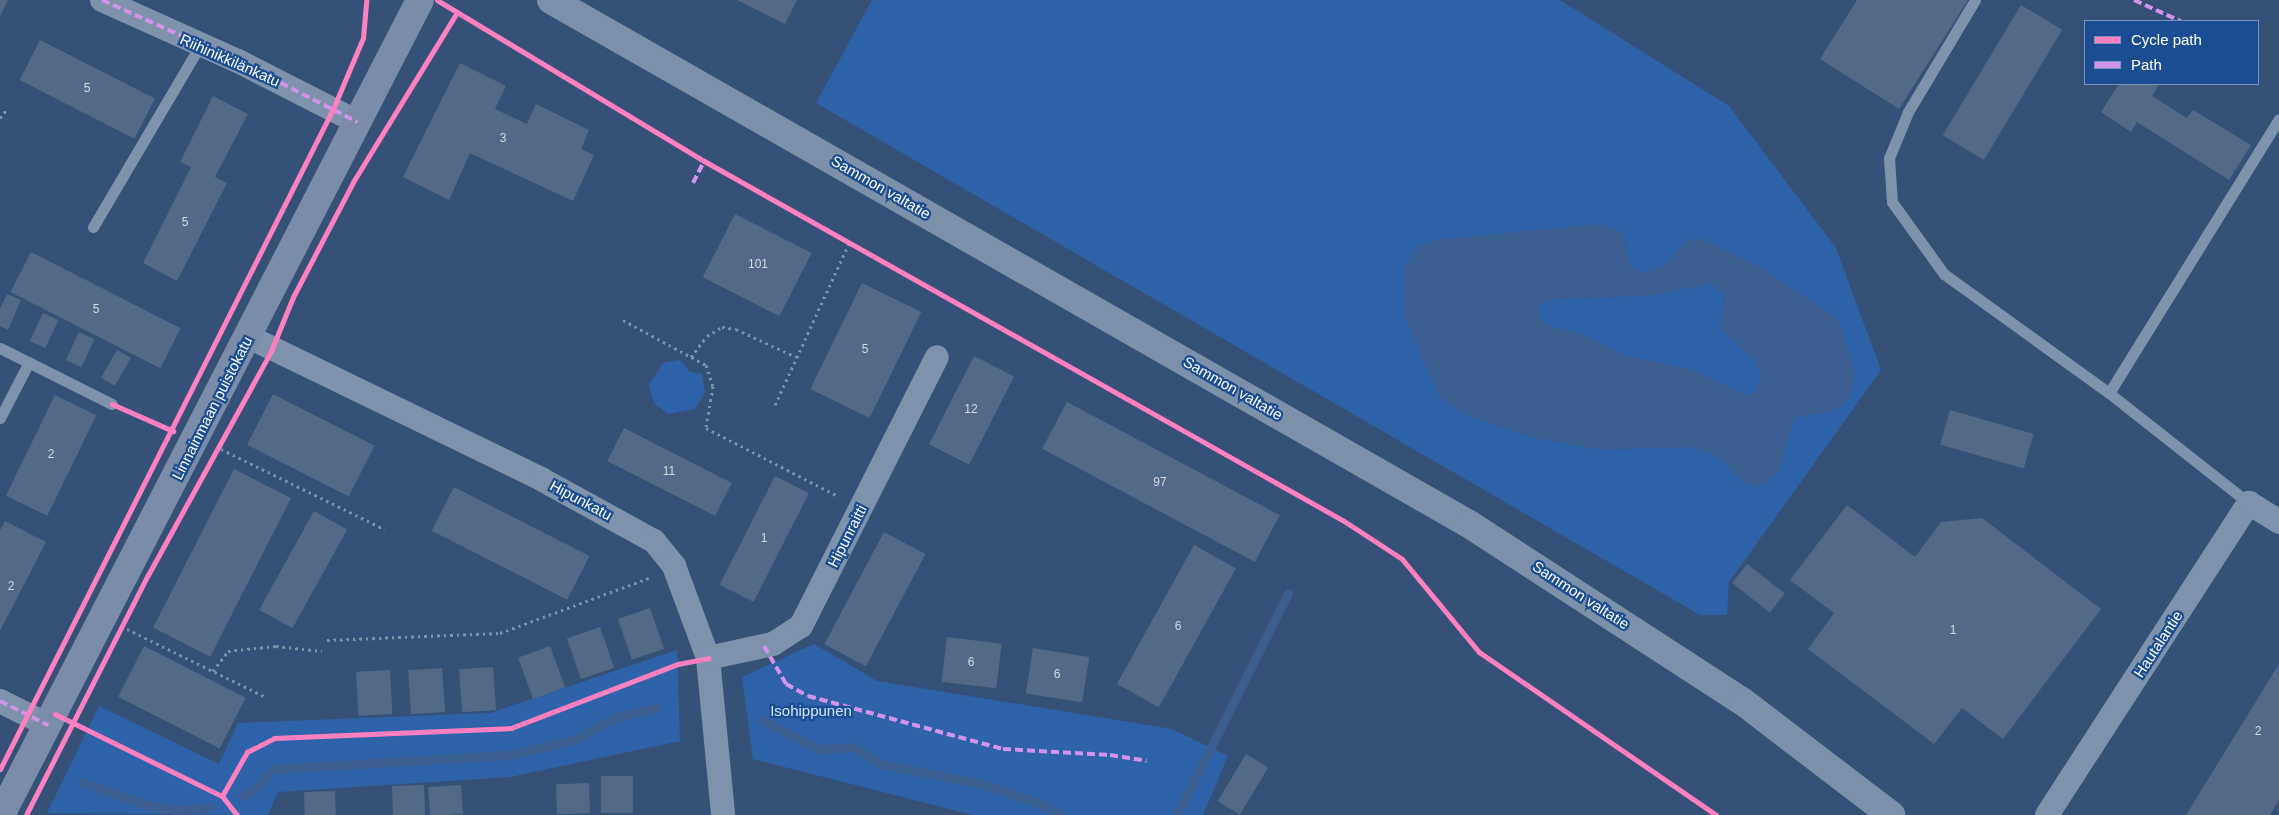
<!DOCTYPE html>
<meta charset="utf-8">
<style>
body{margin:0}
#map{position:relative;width:2279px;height:815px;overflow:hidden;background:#365178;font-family:Arial,sans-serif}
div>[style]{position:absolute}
.green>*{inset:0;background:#2f63a9}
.water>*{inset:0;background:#3c5f91}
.stream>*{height:9px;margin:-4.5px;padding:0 4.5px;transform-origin:4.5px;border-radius:4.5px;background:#3c5f91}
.building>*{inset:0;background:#536987;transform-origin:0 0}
.path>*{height:3px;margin-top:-1.5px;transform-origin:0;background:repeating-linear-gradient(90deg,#7e92ab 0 2.5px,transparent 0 6.5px)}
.lane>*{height:11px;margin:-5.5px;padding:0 5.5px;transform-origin:5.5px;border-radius:5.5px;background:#7e92ab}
.street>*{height:24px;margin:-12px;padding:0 12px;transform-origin:12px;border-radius:12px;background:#7e92ab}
.secondary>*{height:28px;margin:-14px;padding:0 14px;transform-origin:14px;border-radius:14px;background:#7a8ca7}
.primary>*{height:28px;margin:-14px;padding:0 14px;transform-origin:14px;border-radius:14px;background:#7d90a9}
.quiet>*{height:4px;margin-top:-2px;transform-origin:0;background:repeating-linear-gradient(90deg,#d193ec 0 8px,transparent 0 12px)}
.cycleway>*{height:5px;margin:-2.5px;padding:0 2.5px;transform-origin:2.5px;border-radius:2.5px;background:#ff80c0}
span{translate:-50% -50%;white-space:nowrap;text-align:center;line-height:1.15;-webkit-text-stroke:4.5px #1b4d93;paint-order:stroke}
.number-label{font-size:12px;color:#d4dae1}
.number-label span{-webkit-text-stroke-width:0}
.street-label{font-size:15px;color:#fff}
.park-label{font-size:15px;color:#d2e3fb}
.legend{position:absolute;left:2084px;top:20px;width:175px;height:65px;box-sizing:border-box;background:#1b4d93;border:1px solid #7694be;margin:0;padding:6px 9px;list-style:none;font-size:15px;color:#fff}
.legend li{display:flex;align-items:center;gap:10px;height:25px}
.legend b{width:25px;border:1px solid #7694be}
</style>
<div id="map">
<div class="green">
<i style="clip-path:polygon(evenodd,872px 0,1560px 0,1729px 106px,1836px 248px,1881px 370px,1729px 582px,1727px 615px,1700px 615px,816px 103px,872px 0,1622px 232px,1631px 268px,1646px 273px,1665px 266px,1686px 240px,1702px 239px,1759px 267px,1838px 319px,1834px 411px,1795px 417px,1778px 473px,1744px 483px,1718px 456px,1694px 447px,1596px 449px,1536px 438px,1466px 415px,1434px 240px,1622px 232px)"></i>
<i style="clip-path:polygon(1712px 283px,1724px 294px,1721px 328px,1756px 362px,1762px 377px,1757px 392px,1747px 396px,1692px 370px,1623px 355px,1580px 333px,1552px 327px,1541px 320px,1537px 307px,1551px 299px,1653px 295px)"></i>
<i style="clip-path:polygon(680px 360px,690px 372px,702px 374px,705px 393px,695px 409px,668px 414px,654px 403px,649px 385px,663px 363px)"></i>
<i style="clip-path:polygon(814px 644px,877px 681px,1172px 729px,1228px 756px,1203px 815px,973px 815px,753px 759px,742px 677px)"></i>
<i style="clip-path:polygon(677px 650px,680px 741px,510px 777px,278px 792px,268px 815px,47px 813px,99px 706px,219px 764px,238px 723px,490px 713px)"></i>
</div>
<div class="water">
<i style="clip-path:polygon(evenodd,1600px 224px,1622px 232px,1631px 268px,1646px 273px,1665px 266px,1686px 240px,1702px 239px,1759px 267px,1838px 319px,1855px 373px,1851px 397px,1834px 411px,1795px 417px,1778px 473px,1759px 487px,1744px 483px,1718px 456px,1694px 447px,1597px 449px,1537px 438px,1466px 415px,1438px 395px,1405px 316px,1405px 266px,1418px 247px,1434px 240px,1600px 224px,1712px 283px,1724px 294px,1721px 328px,1756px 362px,1762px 376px,1757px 392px,1747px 396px,1692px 370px,1623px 355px,1580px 333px,1552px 327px,1541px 320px,1537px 307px,1551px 299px,1653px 295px,1712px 283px)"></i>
</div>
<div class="stream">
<i style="left:764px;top:721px;width:61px;rotate:27.4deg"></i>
<i style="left:818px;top:749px;width:36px;rotate:-3deg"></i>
<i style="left:854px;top:747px;width:31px;rotate:33deg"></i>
<i style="left:880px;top:764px;width:101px;rotate:10.9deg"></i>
<i style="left:979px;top:783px;width:61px;rotate:18.1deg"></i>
<i style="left:1037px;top:802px;width:26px;rotate:29deg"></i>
<i style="left:82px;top:782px;width:69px;rotate:19.5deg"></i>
<i style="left:147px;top:805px;width:29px;rotate:10deg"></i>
<i style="left:176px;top:810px;width:35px;rotate:-5deg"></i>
<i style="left:243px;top:795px;width:11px;rotate:-22deg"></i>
<i style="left:253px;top:791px;width:30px;rotate:-48deg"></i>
<i style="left:273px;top:769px;width:236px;rotate:-3.4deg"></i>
<i style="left:509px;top:755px;width:67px;rotate:-13deg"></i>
<i style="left:574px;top:740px;width:48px;rotate:-28.7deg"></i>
<i style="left:616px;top:717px;width:42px;rotate:-12.4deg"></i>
<i style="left:1177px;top:815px;width:248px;rotate:-63.4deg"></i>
</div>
<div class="building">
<i style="clip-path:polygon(0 0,8px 0,0 16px)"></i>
<i style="clip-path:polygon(737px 0,797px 0,785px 24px)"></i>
<i style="clip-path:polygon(1857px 0,1968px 0,1899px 109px,1820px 59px)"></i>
<i style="left:2021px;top:5px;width:48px;height:152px;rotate:31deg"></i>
<i style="left:40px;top:40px;width:129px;height:45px;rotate:27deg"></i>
<i style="clip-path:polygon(460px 63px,506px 86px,495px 109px,527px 124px,536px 104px,589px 130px,581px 149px,594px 155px,573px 201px,470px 153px,449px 200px,403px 177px)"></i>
<i style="clip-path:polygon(2119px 84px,2159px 84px,2152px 96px,2187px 118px,2193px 110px,2251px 145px,2229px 180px,2137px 122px,2131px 132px,2101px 112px)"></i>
<i style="clip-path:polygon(213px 96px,248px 114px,215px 177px,227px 183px,177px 281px,143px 263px,191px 167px,180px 162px)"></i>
<i style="left:735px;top:214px;width:86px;height:71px;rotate:27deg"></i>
<i style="left:31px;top:252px;width:168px;height:45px;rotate:27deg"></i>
<i style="left:862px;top:283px;width:66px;height:118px;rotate:26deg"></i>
<i style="clip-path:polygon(7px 294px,21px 300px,8px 330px,0 326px,0 309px)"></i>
<i style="left:43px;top:313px;width:17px;height:31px;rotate:25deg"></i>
<i style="left:79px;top:332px;width:17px;height:31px;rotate:25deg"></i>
<i style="left:117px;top:350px;width:16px;height:32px;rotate:30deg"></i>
<i style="left:974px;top:356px;width:45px;height:99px;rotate:27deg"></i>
<i style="left:273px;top:394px;width:114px;height:57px;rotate:27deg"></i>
<i style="left:55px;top:395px;width:46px;height:112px;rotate:26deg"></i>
<i style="left:1067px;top:402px;width:241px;height:53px;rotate:28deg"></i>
<i style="left:1950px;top:410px;width:87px;height:36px;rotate:16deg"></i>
<i style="left:624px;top:428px;width:121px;height:37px;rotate:27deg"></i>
<i style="left:234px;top:469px;width:64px;height:178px;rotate:27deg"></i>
<i style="left:775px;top:476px;width:38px;height:122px;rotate:27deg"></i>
<i style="left:454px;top:487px;width:152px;height:49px;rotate:27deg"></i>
<i style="clip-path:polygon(1847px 505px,1915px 557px,1941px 522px,1982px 518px,2101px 609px,2003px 739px,1962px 708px,1934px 744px,1808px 649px,1834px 613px,1790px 580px)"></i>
<i style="left:314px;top:511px;width:38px;height:113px;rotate:29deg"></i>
<i style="clip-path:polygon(5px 521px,46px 542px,0 631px,0 531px)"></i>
<i style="left:884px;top:532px;width:47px;height:127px;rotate:28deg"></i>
<i style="left:1194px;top:545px;width:48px;height:159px;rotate:29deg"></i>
<i style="left:1747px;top:564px;width:48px;height:24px;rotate:38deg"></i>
<i style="left:650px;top:608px;width:43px;height:34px;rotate:71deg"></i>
<i style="left:600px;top:627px;width:43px;height:35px;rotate:71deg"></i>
<i style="left:947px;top:637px;width:55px;height:45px;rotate:7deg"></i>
<i style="left:144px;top:646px;width:114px;height:57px;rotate:27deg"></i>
<i style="left:550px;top:646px;width:44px;height:34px;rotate:70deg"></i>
<i style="left:1033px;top:648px;width:57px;height:46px;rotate:9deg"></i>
<i style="clip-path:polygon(2279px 664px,2279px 800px,2270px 815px,2186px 815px)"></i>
<i style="left:493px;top:667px;width:43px;height:34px;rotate:86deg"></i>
<i style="left:442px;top:668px;width:44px;height:34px;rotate:86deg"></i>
<i style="left:390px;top:670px;width:44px;height:34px;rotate:87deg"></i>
<i style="left:1246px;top:754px;width:26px;height:55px;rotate:31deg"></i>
<i style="left:601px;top:776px;width:32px;height:37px"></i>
<i style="left:589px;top:783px;width:30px;height:33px;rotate:88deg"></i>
<i style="left:424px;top:785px;width:30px;height:32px;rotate:88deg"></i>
<i style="left:461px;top:785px;width:29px;height:33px;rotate:86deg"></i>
<i style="left:335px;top:791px;width:24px;height:31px;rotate:88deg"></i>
</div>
<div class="path">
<i style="left:0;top:118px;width:11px;rotate:-52deg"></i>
<i style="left:623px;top:320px;width:94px;rotate:28.5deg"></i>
<i style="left:706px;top:365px;width:22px;rotate:72deg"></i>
<i style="left:713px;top:386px;width:43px;rotate:99.5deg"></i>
<i style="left:706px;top:428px;width:148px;rotate:27.3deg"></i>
<i style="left:691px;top:357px;width:26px;rotate:-53deg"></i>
<i style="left:707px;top:336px;width:17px;rotate:-31deg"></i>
<i style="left:722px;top:327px;width:14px;rotate:8deg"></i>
<i style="left:736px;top:329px;width:66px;rotate:25deg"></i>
<i style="left:775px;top:405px;width:178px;rotate:-65.4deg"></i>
<i style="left:221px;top:449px;width:182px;rotate:26.1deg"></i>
<i style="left:127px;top:629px;width:153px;rotate:26.1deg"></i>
<i style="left:327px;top:640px;width:173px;rotate:-2.3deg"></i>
<i style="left:500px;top:633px;width:159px;rotate:-20.3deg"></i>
<i style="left:213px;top:671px;width:25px;rotate:-53deg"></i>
<i style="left:228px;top:651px;width:48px;rotate:-5.9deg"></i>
<i style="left:276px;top:646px;width:46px;rotate:6.2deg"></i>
</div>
<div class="lane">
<i style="left:1975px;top:0;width:131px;rotate:120.9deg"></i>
<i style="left:1908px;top:112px;width:50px;rotate:112.4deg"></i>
<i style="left:1889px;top:158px;width:44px;rotate:86.1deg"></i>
<i style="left:1892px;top:202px;width:89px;rotate:54.2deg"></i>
<i style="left:1944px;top:274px;width:203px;rotate:35.8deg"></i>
<i style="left:2109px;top:393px;width:178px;rotate:38.2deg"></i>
<i style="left:93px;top:227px;width:211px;rotate:-59.5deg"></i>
<i style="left:0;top:348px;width:125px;rotate:26.6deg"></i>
<i style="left:2109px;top:393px;width:322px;rotate:-58.2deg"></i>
<i style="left:0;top:418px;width:63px;rotate:-62.6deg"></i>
</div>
<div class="street">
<i style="left:102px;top:0;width:149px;rotate:24.2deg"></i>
<i style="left:238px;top:61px;width:134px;rotate:27.1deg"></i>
<i style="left:249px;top:337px;width:325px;rotate:25.9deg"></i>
<i style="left:541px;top:479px;width:129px;rotate:28.8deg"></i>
<i style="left:654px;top:541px;width:32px;rotate:51deg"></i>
<i style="left:674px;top:566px;width:98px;rotate:69.7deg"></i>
<i style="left:708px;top:658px;width:158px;rotate:84.5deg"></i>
<i style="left:708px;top:658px;width:66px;rotate:-12.2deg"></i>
<i style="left:773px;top:644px;width:33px;rotate:-33deg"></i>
<i style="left:801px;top:626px;width:301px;rotate:-63.2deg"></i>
<i style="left:0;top:701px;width:54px;rotate:26.6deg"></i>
<i style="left:2047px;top:815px;width:372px;rotate:-57.1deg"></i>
<i style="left:2249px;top:503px;width:36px;rotate:32deg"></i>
</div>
<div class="secondary">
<i style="left:1px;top:815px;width:916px;rotate:-62.79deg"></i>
</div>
<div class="primary">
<i style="left:551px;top:0;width:1057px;rotate:29.72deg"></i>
<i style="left:1469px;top:524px;width:325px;rotate:33deg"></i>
<i style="left:1742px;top:701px;width:188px;rotate:37.4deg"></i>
</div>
<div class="quiet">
<i style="left:102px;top:0;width:149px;rotate:24.2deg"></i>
<i style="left:238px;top:61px;width:134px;rotate:27.1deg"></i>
<i style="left:2134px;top:0;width:51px;rotate:24.5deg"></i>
<i style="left:693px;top:183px;width:25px;rotate:-63deg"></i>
<i style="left:764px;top:646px;width:44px;rotate:59.9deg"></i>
<i style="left:786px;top:684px;width:25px;rotate:29deg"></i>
<i style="left:808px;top:696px;width:202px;rotate:15.2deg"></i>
<i style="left:1003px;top:749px;width:107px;rotate:3.2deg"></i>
<i style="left:1110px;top:755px;width:37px;rotate:9deg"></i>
<i style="left:0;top:701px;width:54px;rotate:26.6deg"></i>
</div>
<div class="cycleway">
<i style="left:437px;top:0;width:312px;rotate:31.1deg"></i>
<i style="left:704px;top:161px;width:734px;rotate:29.36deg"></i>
<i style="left:1344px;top:521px;width:69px;rotate:33.2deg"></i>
<i style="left:1402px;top:559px;width:121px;rotate:50.4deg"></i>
<i style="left:1479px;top:652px;width:288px;rotate:34.5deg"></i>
<i style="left:112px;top:404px;width:67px;rotate:23.9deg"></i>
<i style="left:55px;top:714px;width:186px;rotate:26.2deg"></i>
<i style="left:222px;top:796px;width:24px;rotate:52deg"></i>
<i style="left:0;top:769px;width:739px;rotate:-63.23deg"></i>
<i style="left:333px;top:109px;width:77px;rotate:-67.1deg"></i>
<i style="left:363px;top:38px;width:38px;rotate:-85deg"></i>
<i style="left:222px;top:796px;width:51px;rotate:-60.4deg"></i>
<i style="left:247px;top:752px;width:30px;rotate:-27deg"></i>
<i style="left:274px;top:738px;width:237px;rotate:-2.4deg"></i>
<i style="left:511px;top:728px;width:179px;rotate:-21deg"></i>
<i style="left:678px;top:664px;width:31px;rotate:-11deg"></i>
<i style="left:26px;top:815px;width:269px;rotate:-63.1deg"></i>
<i style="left:148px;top:575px;width:256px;rotate:-61.2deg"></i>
<i style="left:271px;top:351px;width:58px;rotate:-67.8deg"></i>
<i style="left:293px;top:297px;width:130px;rotate:-62.4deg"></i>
<i style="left:353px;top:182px;width:199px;rotate:-58.5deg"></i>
</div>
<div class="number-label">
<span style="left:87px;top:89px">5</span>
<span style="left:503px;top:139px">3</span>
<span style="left:185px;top:223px">5</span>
<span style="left:758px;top:265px">101</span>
<span style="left:96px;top:310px">5</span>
<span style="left:865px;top:350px">5</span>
<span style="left:971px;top:410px">12</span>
<span style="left:51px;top:455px">2</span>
<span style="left:669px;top:472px">11</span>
<span style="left:1160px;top:483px">97</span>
<span style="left:764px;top:539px">1</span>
<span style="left:11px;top:587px">2</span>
<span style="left:1178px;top:627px">6</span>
<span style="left:1953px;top:631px">1</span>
<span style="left:971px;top:663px">6</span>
<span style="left:1057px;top:675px">6</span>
<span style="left:2258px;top:732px">2</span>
</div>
<div class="street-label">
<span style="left:230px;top:60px;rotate:24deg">Riihinikkilänkatu</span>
<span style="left:881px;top:187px;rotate:30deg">Sammon valtatie</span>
<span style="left:1233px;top:388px;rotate:30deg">Sammon valtatie</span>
<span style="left:212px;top:408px;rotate:-63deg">Linnainmaan puistokatu</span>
<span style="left:581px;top:500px;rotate:28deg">Hipunkatu</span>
<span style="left:847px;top:536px;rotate:-63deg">Hipunraitti</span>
<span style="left:1581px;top:595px;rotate:33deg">Sammon valtatie</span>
<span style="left:2158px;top:644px;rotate:-57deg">Hautalantie</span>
</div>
<div class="park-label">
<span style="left:811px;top:711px">Isohippunen</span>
</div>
<ul class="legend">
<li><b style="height:6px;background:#ff80c0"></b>Cycle path</li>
<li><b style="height:6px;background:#d193ec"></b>Path</li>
</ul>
</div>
